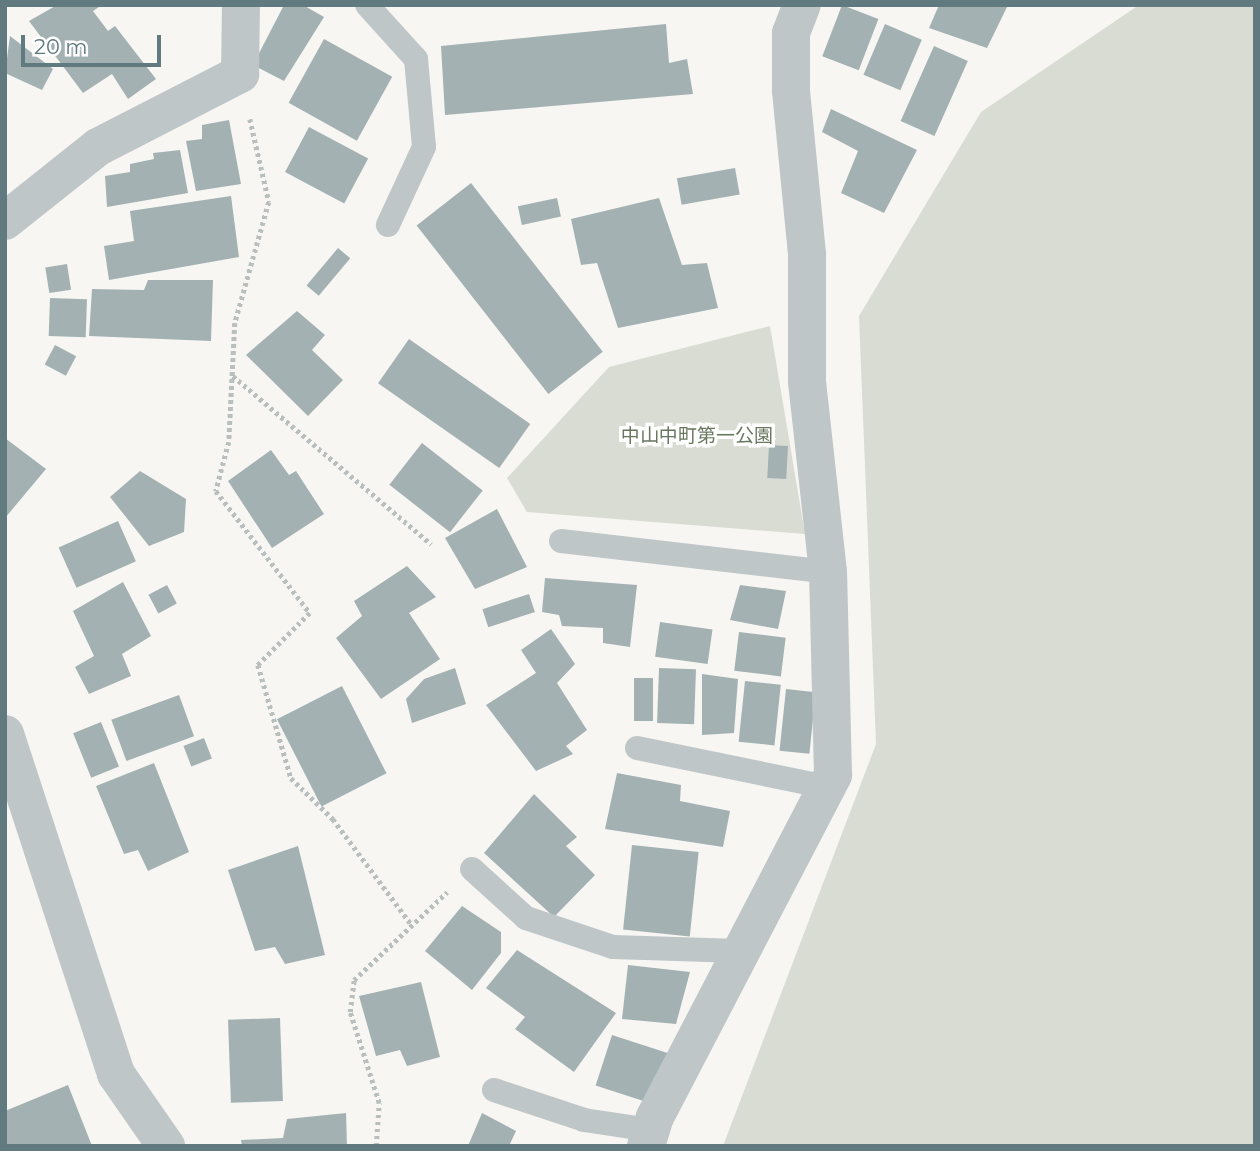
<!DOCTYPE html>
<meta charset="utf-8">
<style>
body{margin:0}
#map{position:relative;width:1260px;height:1151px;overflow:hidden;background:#f7f6f3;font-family:Montserrat,"Noto Sans JP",sans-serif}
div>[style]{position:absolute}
.green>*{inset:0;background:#d8dcd2}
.building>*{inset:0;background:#a3b1b3;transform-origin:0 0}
.path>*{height:4.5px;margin-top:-2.25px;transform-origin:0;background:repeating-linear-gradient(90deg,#b9bebf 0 3.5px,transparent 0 7px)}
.service>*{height:24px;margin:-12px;padding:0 12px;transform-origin:12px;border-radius:12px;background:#bfc6c8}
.minor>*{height:38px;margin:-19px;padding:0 19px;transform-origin:19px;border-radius:19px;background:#bfc6c8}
span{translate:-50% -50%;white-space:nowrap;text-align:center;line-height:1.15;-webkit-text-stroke:7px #fff;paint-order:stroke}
.park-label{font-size:19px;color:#6a7760}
.frame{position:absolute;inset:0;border:7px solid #607a7f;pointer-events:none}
.scale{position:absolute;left:21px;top:35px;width:140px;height:32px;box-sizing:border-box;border:4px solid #607a7f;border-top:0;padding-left:9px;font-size:21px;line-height:24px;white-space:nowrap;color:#607a7f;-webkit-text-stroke:5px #fff;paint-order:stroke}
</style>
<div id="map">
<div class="green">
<i style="clip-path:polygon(1139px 5px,1255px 5px,1255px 1146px,723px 1146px,876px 744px,859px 316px,981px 112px)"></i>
<i style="clip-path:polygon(770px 326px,805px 534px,527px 512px,507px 478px,609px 367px)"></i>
</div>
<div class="building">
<i style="clip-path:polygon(57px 5px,102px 5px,93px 11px,108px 31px,115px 26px,156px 79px,128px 99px,112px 74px,83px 93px,29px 21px)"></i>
<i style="clip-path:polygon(284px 5px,303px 5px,324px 17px,284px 81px,253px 65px)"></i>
<i style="left:842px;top:5px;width:39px;height:55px;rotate:21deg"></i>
<i style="clip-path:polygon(939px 5px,1008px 5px,987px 48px,929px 28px)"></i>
<i style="clip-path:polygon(666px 24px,669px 63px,687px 59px,693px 94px,445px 115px,441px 46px)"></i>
<i style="left:885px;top:24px;width:40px;height:55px;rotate:23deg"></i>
<i style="clip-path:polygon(10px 36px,53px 69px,42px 90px,5px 73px)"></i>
<i style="left:324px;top:39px;width:78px;height:73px;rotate:29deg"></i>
<i style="left:934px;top:46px;width:37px;height:82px;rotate:24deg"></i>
<i style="clip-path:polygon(831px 109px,917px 150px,884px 213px,841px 193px,858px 151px,822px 132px)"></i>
<i style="clip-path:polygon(229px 120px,241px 184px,196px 191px,186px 141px,202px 139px,202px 125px)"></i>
<i style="left:309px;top:127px;width:67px;height:51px;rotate:28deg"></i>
<i style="clip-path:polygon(180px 150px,188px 193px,107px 207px,105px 176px,130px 172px,130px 164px,154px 159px,153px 153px)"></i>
<i style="left:735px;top:168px;width:27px;height:59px;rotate:80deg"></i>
<i style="left:471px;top:183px;width:214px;height:69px;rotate:52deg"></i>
<i style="clip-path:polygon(231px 196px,239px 257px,109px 280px,104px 246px,134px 241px,130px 211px)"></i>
<i style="left:557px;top:198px;width:19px;height:40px;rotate:78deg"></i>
<i style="clip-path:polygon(659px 198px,682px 265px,707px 263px,718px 308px,618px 328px,597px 263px,581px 265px,571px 219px)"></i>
<i style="left:338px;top:248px;width:16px;height:49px;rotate:40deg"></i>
<i style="left:67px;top:264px;width:26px;height:22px;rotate:81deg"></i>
<i style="clip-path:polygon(148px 280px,213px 280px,211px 341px,89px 336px,92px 289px,144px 290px)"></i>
<i style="left:50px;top:298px;width:37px;height:38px;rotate:2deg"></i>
<i style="clip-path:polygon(297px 311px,325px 335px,312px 350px,343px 380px,308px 416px,246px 355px)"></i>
<i style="left:409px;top:339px;width:148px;height:54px;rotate:35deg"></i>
<i style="left:55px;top:345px;width:24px;height:22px;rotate:28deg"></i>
<i style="clip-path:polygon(5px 438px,46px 469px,5px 518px)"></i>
<i style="left:422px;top:443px;width:77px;height:53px;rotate:38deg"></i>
<i style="left:769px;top:445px;width:19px;height:33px;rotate:3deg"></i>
<i style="clip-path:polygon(271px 450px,289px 475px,296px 471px,324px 514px,272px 548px,228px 481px)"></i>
<i style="clip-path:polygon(140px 471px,186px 499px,184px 532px,149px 546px,110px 497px)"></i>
<i style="clip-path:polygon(497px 509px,527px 567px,475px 589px,445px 538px)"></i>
<i style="left:118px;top:521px;width:44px;height:65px;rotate:66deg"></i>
<i style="clip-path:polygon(407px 566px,436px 597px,409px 613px,440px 659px,381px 699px,336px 638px,362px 616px,354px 601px)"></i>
<i style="clip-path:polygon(545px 578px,637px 585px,630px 647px,603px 643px,603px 628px,562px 626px,559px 615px,542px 612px)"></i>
<i style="clip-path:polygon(123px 582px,151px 636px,122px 654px,131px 676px,89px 694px,75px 667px,94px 656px,73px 611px)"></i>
<i style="left:167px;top:585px;width:21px;height:21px;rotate:62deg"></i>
<i style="clip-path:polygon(740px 585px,786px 591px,778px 629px,730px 620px)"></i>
<i style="left:529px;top:594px;width:19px;height:49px;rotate:72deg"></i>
<i style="left:660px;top:622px;width:53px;height:35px;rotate:8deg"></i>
<i style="clip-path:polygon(551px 629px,575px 664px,557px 683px,587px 730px,566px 746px,573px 754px,536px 771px,486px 705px,536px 673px,521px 650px)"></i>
<i style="left:739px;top:632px;width:47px;height:39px;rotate:7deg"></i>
<i style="clip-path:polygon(455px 668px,466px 704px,412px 723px,406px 699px,424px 679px)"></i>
<i style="left:659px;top:668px;width:37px;height:55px;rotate:2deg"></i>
<i style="clip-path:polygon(702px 674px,738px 679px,734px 733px,702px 735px)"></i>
<i style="left:634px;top:678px;width:19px;height:43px"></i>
<i style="left:745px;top:681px;width:36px;height:61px;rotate:6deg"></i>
<i style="left:342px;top:686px;width:98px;height:73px;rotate:63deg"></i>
<i style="left:786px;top:689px;width:30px;height:62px;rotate:6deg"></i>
<i style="left:179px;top:695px;width:44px;height:72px;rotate:70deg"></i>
<i style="left:101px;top:722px;width:48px;height:30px;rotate:68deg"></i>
<i style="left:204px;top:738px;width:22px;height:22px;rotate:69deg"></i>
<i style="clip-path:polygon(154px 763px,189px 852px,148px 871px,138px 850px,124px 854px,96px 786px)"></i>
<i style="clip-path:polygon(617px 773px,681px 785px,680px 801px,730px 811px,723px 847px,605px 829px)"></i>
<i style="clip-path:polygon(534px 794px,577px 837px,566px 846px,595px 875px,554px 917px,484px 853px)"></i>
<i style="left:632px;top:845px;width:67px;height:85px;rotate:6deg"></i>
<i style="clip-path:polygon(298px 846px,325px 955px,285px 964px,275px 947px,255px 951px,228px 870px)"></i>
<i style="clip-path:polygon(462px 906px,501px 932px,501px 953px,472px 990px,425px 951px)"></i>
<i style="clip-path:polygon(517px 950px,616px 1013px,574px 1072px,515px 1029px,525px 1017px,486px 988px)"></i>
<i style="clip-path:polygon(628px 965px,690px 972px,676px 1024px,622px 1019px)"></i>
<i style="clip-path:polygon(421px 982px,440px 1057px,407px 1066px,400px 1050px,376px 1056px,359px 996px)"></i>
<i style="left:280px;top:1018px;width:83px;height:52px;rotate:88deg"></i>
<i style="left:612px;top:1035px;width:60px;height:53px;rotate:18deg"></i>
<i style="clip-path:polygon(68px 1085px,92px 1146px,5px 1146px,5px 1111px)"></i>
<i style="clip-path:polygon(346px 1113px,347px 1146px,242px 1146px,241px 1140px,283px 1138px,287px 1119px)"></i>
<i style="clip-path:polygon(482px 1113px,516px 1131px,509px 1146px,468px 1146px)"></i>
</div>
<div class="path">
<i style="left:250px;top:119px;width:85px;rotate:77.1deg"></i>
<i style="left:269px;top:202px;width:126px;rotate:105.7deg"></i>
<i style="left:235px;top:323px;width:119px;rotate:92.9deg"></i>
<i style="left:229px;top:442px;width:51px;rotate:104.9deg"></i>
<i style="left:216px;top:491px;width:154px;rotate:52.4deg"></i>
<i style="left:310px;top:613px;width:74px;rotate:135deg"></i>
<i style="left:258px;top:665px;width:118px;rotate:73.7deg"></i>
<i style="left:291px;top:778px;width:59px;rotate:44.3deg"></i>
<i style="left:333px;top:819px;width:131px;rotate:53.4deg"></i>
<i style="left:233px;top:376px;width:260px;rotate:40.3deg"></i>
<i style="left:376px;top:1146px;width:43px;rotate:-86deg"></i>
<i style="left:379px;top:1103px;width:96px;rotate:-107.7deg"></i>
<i style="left:350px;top:1012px;width:32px;rotate:-83deg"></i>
<i style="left:354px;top:980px;width:128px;rotate:-43.4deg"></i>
</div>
<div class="service">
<i style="left:367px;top:5px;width:73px;rotate:47.8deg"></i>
<i style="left:416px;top:59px;width:88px;rotate:84.8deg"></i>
<i style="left:424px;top:147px;width:86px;rotate:114.8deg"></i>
<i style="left:561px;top:541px;width:269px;rotate:6.6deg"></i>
<i style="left:637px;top:748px;width:194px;rotate:11.6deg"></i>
<i style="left:472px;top:869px;width:73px;rotate:42.2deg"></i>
<i style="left:526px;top:918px;width:92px;rotate:18.4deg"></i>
<i style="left:613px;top:947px;width:126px;rotate:1.8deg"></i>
<i style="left:494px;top:1090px;width:95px;rotate:18.4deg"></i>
<i style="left:584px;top:1120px;width:68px;rotate:8.5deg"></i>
</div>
<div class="minor">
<i style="left:5px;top:221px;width:119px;rotate:-38.5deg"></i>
<i style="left:98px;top:147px;width:160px;rotate:-27.2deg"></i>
<i style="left:240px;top:74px;width:69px;rotate:-89.2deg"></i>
<i style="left:5px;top:734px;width:358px;rotate:71.9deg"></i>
<i style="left:116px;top:1074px;width:88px;rotate:55.2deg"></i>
<i style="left:646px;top:1146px;width:30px;rotate:-73deg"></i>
<i style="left:655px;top:1117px;width:386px;rotate:-62.5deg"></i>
<i style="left:833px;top:775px;width:203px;rotate:-91.4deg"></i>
<i style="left:828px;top:572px;width:191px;rotate:-96.3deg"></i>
<i style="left:807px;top:382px;width:128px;rotate:-90deg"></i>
<i style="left:807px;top:254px;width:165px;rotate:-95.6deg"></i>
<i style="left:791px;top:90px;width:57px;rotate:-90deg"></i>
<i style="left:791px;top:33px;width:30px;rotate:-69deg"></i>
</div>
<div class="park-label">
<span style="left:697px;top:436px">中山中町第一公園</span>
</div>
<div class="frame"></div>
<div class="scale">20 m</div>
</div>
